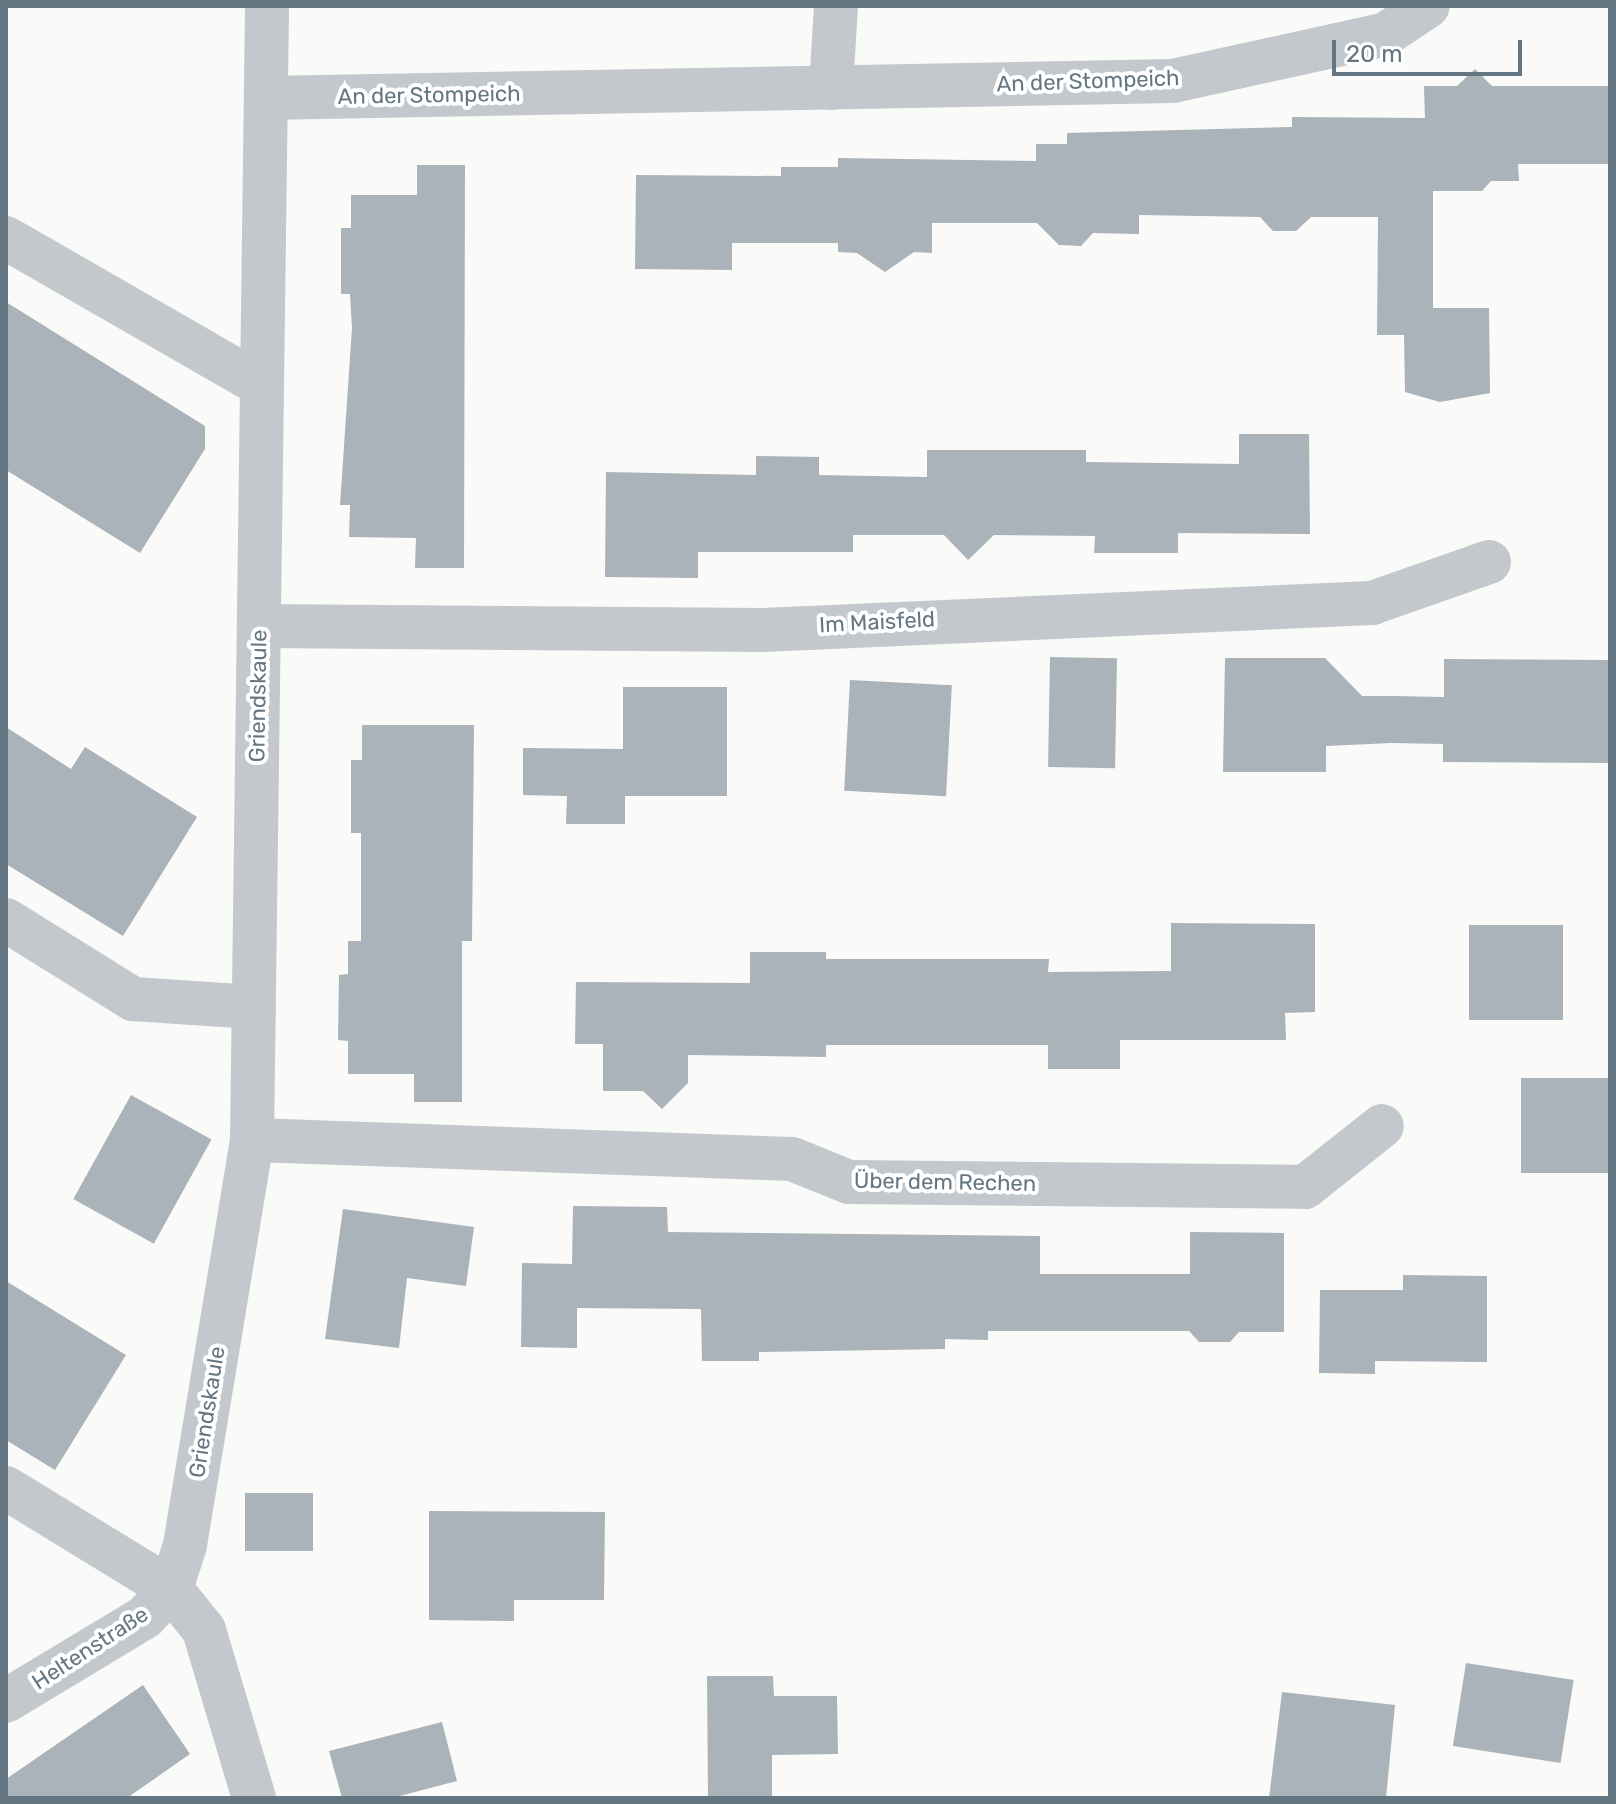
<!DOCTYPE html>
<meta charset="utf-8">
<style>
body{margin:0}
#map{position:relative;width:1616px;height:1804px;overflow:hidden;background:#fafaf8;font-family:Rubik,sans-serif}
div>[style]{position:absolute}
.building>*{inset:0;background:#aab3b9;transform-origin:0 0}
.minor>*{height:44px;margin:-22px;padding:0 22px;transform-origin:22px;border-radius:22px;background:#c3c8cc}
span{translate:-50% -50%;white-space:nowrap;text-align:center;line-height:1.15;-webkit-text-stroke:8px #fff;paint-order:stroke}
.street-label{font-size:22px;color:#657683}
.frame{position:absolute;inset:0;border:8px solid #657683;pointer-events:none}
.scale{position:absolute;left:1332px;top:40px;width:190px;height:36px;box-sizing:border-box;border:4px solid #657683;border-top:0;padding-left:10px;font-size:24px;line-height:28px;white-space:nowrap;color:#657683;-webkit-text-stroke:6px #fff;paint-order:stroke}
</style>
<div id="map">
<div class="building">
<i style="clip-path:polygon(1475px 69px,1492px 86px,1610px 86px,1610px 164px,1518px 164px,1519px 181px,1491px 181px,1482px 191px,1433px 191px,1433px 308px,1489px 308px,1490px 393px,1440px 402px,1405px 392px,1404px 335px,1377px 335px,1378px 217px,1311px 217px,1296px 231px,1273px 231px,1260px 217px,1139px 215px,1139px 234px,1093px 233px,1081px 246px,1059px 245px,1037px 223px,932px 223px,932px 253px,914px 252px,885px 272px,857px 253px,838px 252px,838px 243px,732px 243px,732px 270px,635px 269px,636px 175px,781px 176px,781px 167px,838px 167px,838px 158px,1036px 161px,1036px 144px,1067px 144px,1067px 133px,1292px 127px,1292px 117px,1425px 118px,1424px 86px,1457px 86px)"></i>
<i style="clip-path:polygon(417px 165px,465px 165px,464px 568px,415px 568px,416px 538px,349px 537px,350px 505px,340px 505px,352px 328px,350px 294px,341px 294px,341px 228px,351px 228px,351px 195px,417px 195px)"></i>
<i style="clip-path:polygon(6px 302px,205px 426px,205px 449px,140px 553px,6px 470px)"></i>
<i style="clip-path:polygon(1239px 434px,1309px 434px,1310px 534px,1178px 533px,1178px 553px,1094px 553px,1095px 536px,994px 535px,968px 560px,944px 535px,853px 535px,853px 552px,698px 552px,698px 578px,605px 577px,606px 472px,756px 475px,756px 456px,819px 457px,819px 475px,927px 477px,927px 450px,1086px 450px,1086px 462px,1239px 464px)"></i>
<i style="left:1050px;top:657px;width:67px;height:110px;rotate:1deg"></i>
<i style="clip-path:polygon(1225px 658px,1325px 658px,1362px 696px,1393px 696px,1444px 697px,1444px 659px,1610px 660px,1610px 763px,1443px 762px,1443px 744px,1392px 743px,1326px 746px,1326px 772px,1223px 772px)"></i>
<i style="left:850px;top:680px;width:102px;height:111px;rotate:3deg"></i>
<i style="clip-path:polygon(623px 687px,727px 687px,727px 796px,625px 796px,625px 824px,566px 824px,567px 796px,523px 795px,523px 748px,623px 749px)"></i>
<i style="clip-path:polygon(362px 725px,474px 725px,472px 941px,462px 941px,462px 1102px,414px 1102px,414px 1074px,348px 1074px,348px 1041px,338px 1040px,339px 975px,348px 974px,348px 941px,361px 941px,361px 833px,351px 833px,351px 760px,362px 760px)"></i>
<i style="clip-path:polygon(6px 727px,71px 769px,85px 747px,197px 817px,123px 936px,6px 864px)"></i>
<i style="clip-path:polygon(1171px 923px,1315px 924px,1315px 1012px,1285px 1013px,1286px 1040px,1120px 1040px,1120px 1069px,1048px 1069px,1048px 1045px,826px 1045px,826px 1057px,688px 1055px,688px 1083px,662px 1109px,643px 1091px,603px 1091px,603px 1044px,575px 1044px,576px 982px,750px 983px,750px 952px,826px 952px,826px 959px,1049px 959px,1048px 972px,1171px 971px)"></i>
<i style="left:1469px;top:925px;width:94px;height:95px"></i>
<i style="left:1521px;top:1078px;width:89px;height:95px"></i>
<i style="left:131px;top:1095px;width:92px;height:119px;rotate:29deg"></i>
<i style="clip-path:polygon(573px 1206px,667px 1207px,668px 1232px,1040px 1236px,1040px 1274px,1190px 1274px,1190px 1232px,1284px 1233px,1284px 1332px,1239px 1332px,1230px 1342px,1199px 1342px,1189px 1331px,988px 1331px,988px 1340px,945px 1339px,945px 1349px,759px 1352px,759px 1361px,702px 1361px,701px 1309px,577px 1308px,577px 1348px,521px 1347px,522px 1263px,572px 1264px)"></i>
<i style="clip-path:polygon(343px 1209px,474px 1227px,466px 1286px,407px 1278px,399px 1348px,325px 1339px)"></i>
<i style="clip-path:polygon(1403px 1275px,1487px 1276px,1487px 1362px,1375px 1361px,1375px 1374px,1319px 1373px,1320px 1290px,1403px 1290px)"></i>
<i style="clip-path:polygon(6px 1281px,126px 1355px,55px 1470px,6px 1440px)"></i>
<i style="left:245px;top:1493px;width:68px;height:58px"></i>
<i style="clip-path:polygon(429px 1511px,605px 1512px,604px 1600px,514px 1600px,514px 1621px,429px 1620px)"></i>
<i style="left:1466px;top:1663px;width:109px;height:84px;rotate:9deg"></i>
<i style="clip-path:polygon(707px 1676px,773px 1676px,774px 1696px,837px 1696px,838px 1754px,772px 1755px,772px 1798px,708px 1798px)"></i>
<i style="clip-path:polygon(143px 1685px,190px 1754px,127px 1798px,6px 1798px,6px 1779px)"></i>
<i style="clip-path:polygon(1282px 1692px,1395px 1705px,1386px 1798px,1269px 1798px)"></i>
<i style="clip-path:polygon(442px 1722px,457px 1781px,392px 1798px,342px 1798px,329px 1751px)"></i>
</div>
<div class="minor">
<i style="left:831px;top:88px;width:82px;rotate:-86.5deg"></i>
<i style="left:266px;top:98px;width:907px;rotate:-1.07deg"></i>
<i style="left:1173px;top:81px;width:218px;rotate:-12.4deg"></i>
<i style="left:1386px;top:34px;width:50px;rotate:-33.7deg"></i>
<i style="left:6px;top:238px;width:295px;rotate:29.9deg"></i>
<i style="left:259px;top:626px;width:504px;rotate:0.45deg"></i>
<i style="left:763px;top:630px;width:610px;rotate:-2.54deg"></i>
<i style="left:1372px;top:603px;width:124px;rotate:-19.3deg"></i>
<i style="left:6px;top:920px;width:150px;rotate:31.9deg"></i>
<i style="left:133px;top:999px;width:121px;rotate:3.8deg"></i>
<i style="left:252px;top:1140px;width:540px;rotate:2.02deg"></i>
<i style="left:792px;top:1159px;width:61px;rotate:22deg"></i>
<i style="left:849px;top:1182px;width:456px;rotate:0.6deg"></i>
<i style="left:1305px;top:1187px;width:98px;rotate:-38.4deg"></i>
<i style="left:6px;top:1488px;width:193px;rotate:31.5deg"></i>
<i style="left:171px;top:1589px;width:38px;rotate:133deg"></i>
<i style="left:145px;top:1617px;width:162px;rotate:148.9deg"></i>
<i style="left:254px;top:1798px;width:175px;rotate:-106.6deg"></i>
<i style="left:204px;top:1630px;width:53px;rotate:-128.8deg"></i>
<i style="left:171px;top:1589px;width:46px;rotate:-72.3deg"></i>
<i style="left:185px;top:1545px;width:411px;rotate:-80.6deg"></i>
<i style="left:252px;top:1140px;width:1134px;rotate:-89.24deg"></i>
</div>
<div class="street-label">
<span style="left:1088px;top:81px;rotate:-2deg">An der Stompeich</span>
<span style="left:429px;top:95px;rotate:-1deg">An der Stompeich</span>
<span style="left:877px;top:622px;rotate:-3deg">Im Maisfeld</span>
<span style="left:258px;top:696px;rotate:-89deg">Griendskaule</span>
<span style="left:945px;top:1182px;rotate:1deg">Über dem Rechen</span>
<span style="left:207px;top:1412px;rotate:-81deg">Griendskaule</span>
<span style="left:90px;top:1648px;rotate:-33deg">Heltenstraße</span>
</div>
<div class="frame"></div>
<div class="scale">20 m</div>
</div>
